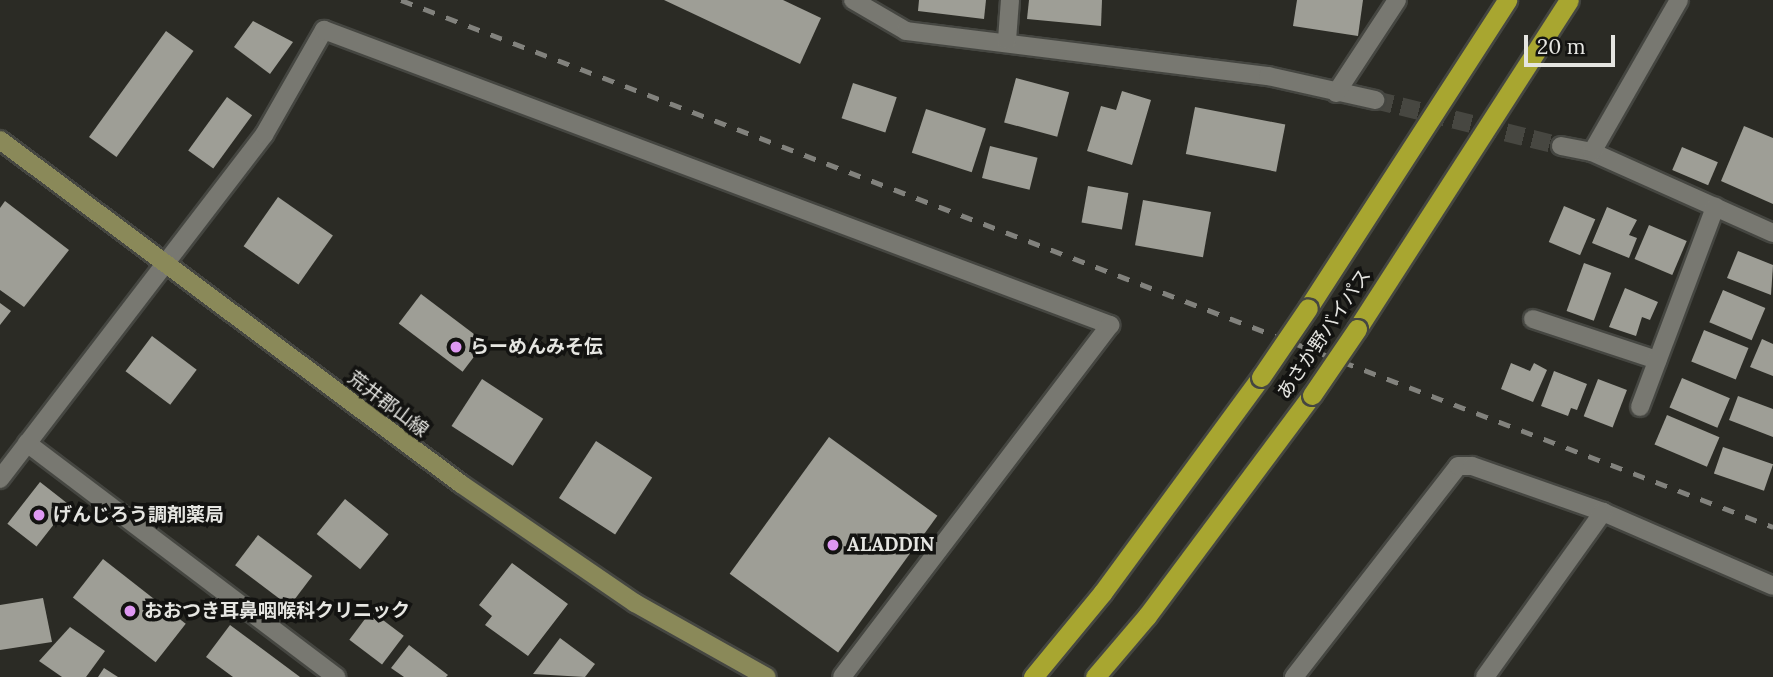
<!DOCTYPE html>
<meta charset="utf-8">
<style>
body{margin:0}
#map{position:relative;width:1773px;height:677px;overflow:hidden;background:#2b2b25;font-family:Lora,"Noto Sans JP",serif}
div>[style]{position:absolute}
.building>*{inset:0;background:#9e9e96;transform-origin:0 0}
.minor-tunnel>*{height:18px;margin-top:-9px;transform-origin:0;background:repeating-linear-gradient(90deg,#474741 0 18px,transparent 0 27px)}
.roads{filter:drop-shadow(2px 0 #454641) drop-shadow(-2px 0 #454641) drop-shadow(0 2px #454641) drop-shadow(0 -2px #454641)}
.minor>*{height:18px;margin:-9px;padding:0 9px;transform-origin:9px;border-radius:9px;background:#787871}
.secondary>*{height:18px;margin:-9px;padding:0 9px;transform-origin:9px;border-radius:9px;background:#8a8959}
.trunk>*{height:19px;margin:-9.5px;padding:0 9.5px;transform-origin:9.5px;border-radius:9.5px;background:#a8a630}
.rail>*{height:5px;margin-top:-2.5px;transform-origin:0;background:repeating-linear-gradient(90deg,#82827d 0 12px,transparent 0 24px)}
.bridges{filter:drop-shadow(2px 0 #454641) drop-shadow(-2px 0 #454641) drop-shadow(0 2px #454641) drop-shadow(0 -2px #454641)}
.trunk-bridge>*{height:19px;margin:-9.5px;padding:0 9.5px;transform-origin:9.5px;border-radius:9.5px;background:#a8a630}
.dots>*{width:19px;height:19px;translate:-50% -50%;box-sizing:border-box;border:4px solid #131311;border-radius:50%}
span{translate:-50% -50%;white-space:nowrap;text-align:center;line-height:1.15;-webkit-text-stroke:7px #131311;paint-order:stroke}
.street-label{font-size:19px;color:#e5e5e1}
.poi-label{font-size:19px;color:#e5e5e1;font-weight:700}
.left{translate:0 -50%;text-align:left}
.scale{position:absolute;left:1524px;top:35px;width:91px;height:32px;box-sizing:border-box;border:4px solid #e5e5e1;border-top:0;padding-left:9px;font-size:21px;line-height:24px;white-space:nowrap;color:#e5e5e1;-webkit-text-stroke:5px #131311;paint-order:stroke}
</style>
<div id="map">
<div class="building">
<i style="clip-path:polygon(664px 0,783px 0,821px 18px,800px 64px)"></i>
<i style="clip-path:polygon(919px 0,986px 0,984px 19px,918px 11px)"></i>
<i style="clip-path:polygon(1029px 0,1102px 0,1101px 26px,1027px 19px)"></i>
<i style="clip-path:polygon(1297px 0,1363px 0,1358px 36px,1293px 26px)"></i>
<i style="clip-path:polygon(253px 21px,293px 42px,270px 74px,234px 47px)"></i>
<i style="left:166px;top:31px;width:34px;height:131px;rotate:36deg"></i>
<i style="left:1016px;top:78px;width:55px;height:46px;rotate:15deg"></i>
<i style="left:853px;top:83px;width:46px;height:37px;rotate:18deg"></i>
<i style="clip-path:polygon(1122px 91px,1151px 100px,1132px 165px,1087px 151px,1101px 106px,1116px 110px)"></i>
<i style="left:227px;top:97px;width:31px;height:66px;rotate:36deg"></i>
<i style="left:1195px;top:107px;width:92px;height:48px;rotate:11deg"></i>
<i style="left:926px;top:109px;width:63px;height:46px;rotate:18deg"></i>
<i style="clip-path:polygon(1744px 126px,1773px 138px,1773px 204px,1721px 181px)"></i>
<i style="left:990px;top:146px;width:49px;height:33px;rotate:14deg"></i>
<i style="left:1682px;top:147px;width:39px;height:25px;rotate:23deg"></i>
<i style="left:1088px;top:186px;width:41px;height:37px;rotate:10deg"></i>
<i style="left:278px;top:197px;width:67px;height:60px;rotate:35deg"></i>
<i style="left:1143px;top:200px;width:69px;height:46px;rotate:10deg"></i>
<i style="clip-path:polygon(5px 201px,69px 250px,24px 307px,0 290px,0 208px)"></i>
<i style="left:1564px;top:206px;width:34px;height:39px;rotate:23deg"></i>
<i style="clip-path:polygon(1607px 207px,1637px 220px,1629px 235px,1637px 238px,1629px 258px,1592px 243px)"></i>
<i style="left:1649px;top:225px;width:41px;height:37px;rotate:23deg"></i>
<i style="clip-path:polygon(1738px 251px,1773px 265px,1771px 295px,1727px 278px)"></i>
<i style="left:1584px;top:263px;width:29px;height:51px;rotate:20deg"></i>
<i style="clip-path:polygon(1625px 288px,1658px 302px,1650px 320px,1642px 317px,1636px 336px,1609px 327px)"></i>
<i style="left:1723px;top:290px;width:46px;height:35px;rotate:23deg"></i>
<i style="left:421px;top:294px;width:80px;height:37px;rotate:37deg"></i>
<i style="clip-path:polygon(0 303px,11px 311px,0 325px)"></i>
<i style="left:1704px;top:330px;width:48px;height:34px;rotate:22deg"></i>
<i style="left:152px;top:336px;width:56px;height:44px;rotate:37deg"></i>
<i style="clip-path:polygon(1762px 339px,1773px 344px,1773px 376px,1750px 367px)"></i>
<i style="clip-path:polygon(1511px 363px,1530px 371px,1534px 363px,1547px 370px,1533px 402px,1501px 389px)"></i>
<i style="clip-path:polygon(1554px 371px,1587px 384px,1577px 410px,1571px 408px,1568px 416px,1541px 406px)"></i>
<i style="left:1682px;top:378px;width:52px;height:32px;rotate:23deg"></i>
<i style="left:482px;top:379px;width:73px;height:56px;rotate:33deg"></i>
<i style="left:1598px;top:379px;width:31px;height:40px;rotate:21deg"></i>
<i style="clip-path:polygon(1738px 396px,1773px 409px,1773px 437px,1729px 420px)"></i>
<i style="left:1667px;top:415px;width:57px;height:32px;rotate:23deg"></i>
<i style="left:829px;top:437px;width:134px;height:169px;rotate:36deg"></i>
<i style="left:596px;top:441px;width:67px;height:68px;rotate:33deg"></i>
<i style="left:1723px;top:447px;width:53px;height:28px;rotate:19deg"></i>
<i style="left:40px;top:482px;width:37px;height:53px;rotate:38deg"></i>
<i style="left:345px;top:499px;width:56px;height:45px;rotate:39deg"></i>
<i style="left:258px;top:535px;width:68px;height:38px;rotate:37deg"></i>
<i style="left:103px;top:559px;width:105px;height:49px;rotate:38deg"></i>
<i style="clip-path:polygon(512px 563px,568px 604px,528px 656px,485px 625px,492px 616px,479px 605px)"></i>
<i style="clip-path:polygon(43px 598px,52px 642px,0 650px,0 605px)"></i>
<i style="left:371px;top:611px;width:41px;height:36px;rotate:37deg"></i>
<i style="clip-path:polygon(230px 625px,300px 677px,233px 677px,206px 657px)"></i>
<i style="clip-path:polygon(70px 627px,105px 651px,86px 677px,62px 677px,39px 661px)"></i>
<i style="clip-path:polygon(560px 638px,595px 664px,585px 677px,533px 674px)"></i>
<i style="clip-path:polygon(409px 645px,448px 675px,446px 677px,404px 677px,391px 668px)"></i>
<i style="clip-path:polygon(104px 668px,118px 677px,98px 677px)"></i>
</div>
<div class="minor-tunnel">
<i style="left:1375px;top:100px;width:192px;rotate:13.9deg"></i>
</div>
<div class="roads">
<div class="minor">
<i style="left:853px;top:0;width:61px;rotate:30.3deg"></i>
<i style="left:906px;top:31px;width:365px;rotate:7.1deg"></i>
<i style="left:1268px;top:76px;width:110px;rotate:12.6deg"></i>
<i style="left:1007px;top:40px;width:40px;rotate:-85.7deg"></i>
<i style="left:1336px;top:93px;width:111px;rotate:-56.7deg"></i>
<i style="left:1561px;top:146px;width:32px;rotate:11deg"></i>
<i style="left:1592px;top:152px;width:198px;rotate:24.1deg"></i>
<i style="left:1592px;top:152px;width:175px;rotate:-60.2deg"></i>
<i style="left:1533px;top:319px;width:131px;rotate:18.3deg"></i>
<i style="left:1640px;top:407px;width:214px;rotate:-69.4deg"></i>
<i style="left:27px;top:443px;width:388px;rotate:37.1deg"></i>
<i style="left:0;top:479px;width:434px;rotate:-52.5deg"></i>
<i style="left:264px;top:135px;width:121px;rotate:-60.3deg"></i>
<i style="left:324px;top:30px;width:840px;rotate:20.57deg"></i>
<i style="left:1110px;top:325px;width:442px;rotate:127.3deg"></i>
<i style="left:1294px;top:677px;width:267px;rotate:-52.1deg"></i>
<i style="left:1458px;top:466px;width:14px"></i>
<i style="left:1472px;top:466px;width:139px;rotate:19.3deg"></i>
<i style="left:1603px;top:512px;width:185px;rotate:23.5deg"></i>
<i style="left:1485px;top:677px;width:203px;rotate:-54.4deg"></i>
</div>
<div class="secondary">
<i style="left:0;top:140px;width:575px;rotate:36.73deg"></i>
<i style="left:461px;top:484px;width:211px;rotate:34.4deg"></i>
<i style="left:635px;top:603px;width:151px;rotate:29.3deg"></i>
</div>
<div class="trunk">
<i style="left:1308px;top:308px;width:367px;rotate:-57.1deg"></i>
<i style="left:1357px;top:329px;width:391px;rotate:-57.2deg"></i>
<i style="left:1033px;top:677px;width:110px;rotate:-50.5deg"></i>
<i style="left:1103px;top:592px;width:267px;rotate:-53.7deg"></i>
<i style="left:1095px;top:677px;width:80px;rotate:-49.6deg"></i>
<i style="left:1147px;top:616px;width:276px;rotate:-53.3deg"></i>
</div>
</div>
<div class="rail">
<i style="left:401px;top:0;width:1470px;rotate:21.01deg"></i>
</div>
<div class="bridges">
<div class="trunk-bridge">
<i style="left:1261px;top:377px;width:83px;rotate:-55.7deg"></i>
<i style="left:1312px;top:395px;width:80px;rotate:-55.7deg"></i>
</div>
</div>
<div class="dots">
<i style="left:456px;top:347px;background:#de98f2"></i>
<i style="left:39px;top:515px;background:#de98f2"></i>
<i style="left:833px;top:545px;background:#de98f2"></i>
<i style="left:130px;top:611px;background:#de98f2"></i>
</div>
<div class="street-label">
<span style="left:1324px;top:334px;rotate:-56deg">あさか野バイパス</span>
<span style="left:388px;top:404px;rotate:37deg">荒井郡山線</span>
</div>
<div class="poi-label">
<span class="left" style="left:470px;top:347px">らーめんみそ伝</span>
<span class="left" style="left:53px;top:515px">げんじろう調剤薬局</span>
<span class="left" style="left:847px;top:545px">ALADDIN</span>
<span class="left" style="left:144px;top:611px">おおつき耳鼻咽喉科クリニック</span>
</div>
<div class="scale">20 m</div>
</div>
